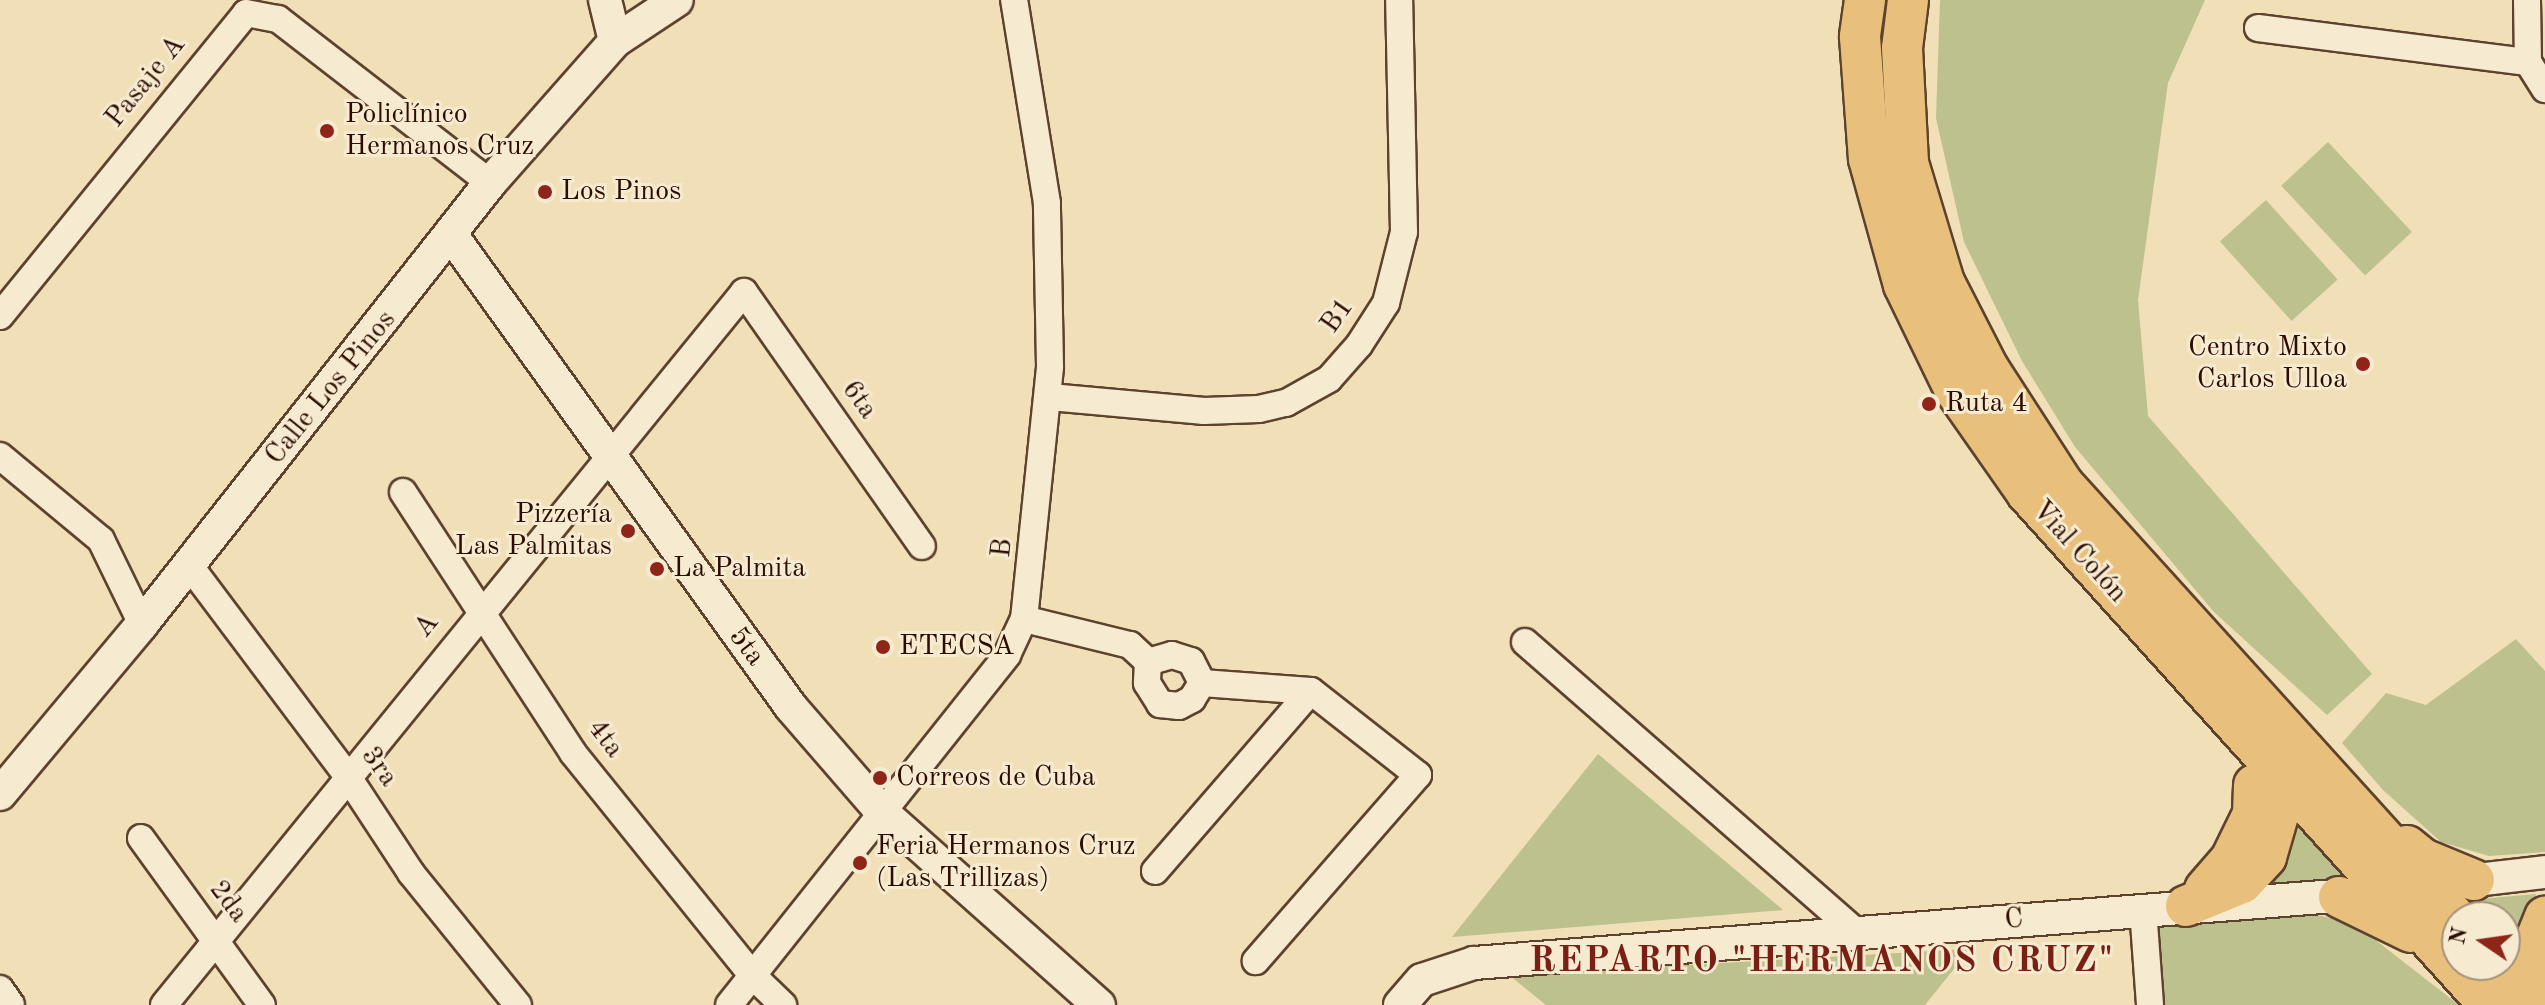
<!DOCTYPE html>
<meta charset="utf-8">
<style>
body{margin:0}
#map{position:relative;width:2545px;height:1005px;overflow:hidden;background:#f1dfb8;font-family:"Old Standard TT",serif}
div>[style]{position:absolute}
.green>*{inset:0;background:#bcc18d;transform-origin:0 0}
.roads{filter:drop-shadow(2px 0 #5d422e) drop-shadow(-2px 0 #5d422e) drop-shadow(0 2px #5d422e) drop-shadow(0 -2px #5d422e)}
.minor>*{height:26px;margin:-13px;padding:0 13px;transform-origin:13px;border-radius:13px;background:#f6ead1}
.tertiary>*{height:32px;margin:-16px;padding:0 16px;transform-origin:16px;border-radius:16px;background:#f6ead1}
.primary>*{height:40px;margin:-20px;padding:0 20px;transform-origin:20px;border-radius:20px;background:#e8c07c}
.dots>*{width:22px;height:22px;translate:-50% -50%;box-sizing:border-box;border:4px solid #f6ead1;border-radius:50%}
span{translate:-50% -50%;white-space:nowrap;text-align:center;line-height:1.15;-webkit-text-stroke:6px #f6ead1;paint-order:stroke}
.street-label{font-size:28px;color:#2c0d00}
.poi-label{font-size:28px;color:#2c0d00}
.left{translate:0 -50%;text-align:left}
.right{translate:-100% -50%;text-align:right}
.district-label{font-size:36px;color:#7a1f14;font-weight:700;letter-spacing:2px}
.north{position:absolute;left:2441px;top:901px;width:80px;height:80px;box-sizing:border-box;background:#f6ead1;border:2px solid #a5927d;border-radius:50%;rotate:283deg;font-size:22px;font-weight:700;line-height:32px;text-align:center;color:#2c0d00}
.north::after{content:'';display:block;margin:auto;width:28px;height:36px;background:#8f2418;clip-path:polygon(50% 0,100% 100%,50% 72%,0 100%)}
</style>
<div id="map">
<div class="green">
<i style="clip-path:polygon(1940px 0,2205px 0,2168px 83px,2138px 300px,2148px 416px,2372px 674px,2327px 715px,2214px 612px,2075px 447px,2022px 361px,1964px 242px,1936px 118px)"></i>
<i style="left:2328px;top:142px;width:123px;height:64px;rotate:47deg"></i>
<i style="left:2266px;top:200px;width:107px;height:62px;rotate:48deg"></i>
<i style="clip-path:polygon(2516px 639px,2545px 671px,2545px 852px,2489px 856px,2441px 842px,2383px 790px,2342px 743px,2386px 693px,2426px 705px)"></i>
<i style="clip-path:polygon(1598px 754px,1783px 910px,1452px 937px)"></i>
<i style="clip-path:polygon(2291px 820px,2352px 884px,2256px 893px)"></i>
<i style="clip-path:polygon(2536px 894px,2515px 959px,2505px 949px,2505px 917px,2472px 917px,2456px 901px)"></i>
<i style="clip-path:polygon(2317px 915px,2355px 924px,2459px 1005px,2164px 1005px,2158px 924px)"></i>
<i style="clip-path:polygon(1970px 949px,1925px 1005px,1546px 1005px,1509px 975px)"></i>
</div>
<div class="roads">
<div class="minor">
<i style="left:2527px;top:0;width:62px;rotate:89.1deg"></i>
<i style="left:2258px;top:28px;width:272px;rotate:7.2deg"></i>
<i style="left:2528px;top:62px;width:32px;rotate:58deg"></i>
<i style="left:0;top:316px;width:390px;rotate:-50.9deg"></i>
<i style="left:246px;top:13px;width:33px;rotate:11deg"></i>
<i style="left:278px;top:19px;width:268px;rotate:37.7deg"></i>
<i style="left:1050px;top:397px;width:155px;rotate:5.2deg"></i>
<i style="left:1204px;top:411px;width:55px;rotate:-2.1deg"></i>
<i style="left:1259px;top:409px;width:28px;rotate:-13deg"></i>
<i style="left:1286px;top:403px;width:49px;rotate:-29.2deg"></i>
<i style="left:1329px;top:379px;width:45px;rotate:-48.6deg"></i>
<i style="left:1359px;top:345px;width:50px;rotate:-57.3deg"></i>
<i style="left:1386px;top:303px;width:73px;rotate:-75.8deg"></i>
<i style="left:1404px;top:232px;width:232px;rotate:-91.2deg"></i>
<i style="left:0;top:456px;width:131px;rotate:39.7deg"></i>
<i style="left:101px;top:540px;width:93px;rotate:64deg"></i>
<i style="left:403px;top:492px;width:311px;rotate:56.9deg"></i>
<i style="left:573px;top:753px;width:287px;rotate:51.1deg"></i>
<i style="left:753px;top:976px;width:42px;rotate:44deg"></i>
<i style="left:189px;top:565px;width:265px;rotate:53.1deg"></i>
<i style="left:348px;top:777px;width:115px;rotate:56.7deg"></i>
<i style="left:411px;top:873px;width:170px;rotate:51deg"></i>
<i style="left:1024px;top:619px;width:109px;rotate:13.8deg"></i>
<i style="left:1130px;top:645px;width:25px;rotate:43deg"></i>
<i style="left:1148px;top:662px;width:25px;rotate:-16deg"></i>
<i style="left:1172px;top:655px;width:20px;rotate:18deg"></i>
<i style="left:1191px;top:661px;width:25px;rotate:63deg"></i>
<i style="left:1202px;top:683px;width:109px;rotate:4.2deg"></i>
<i style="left:1311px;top:691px;width:136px;rotate:38.1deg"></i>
<i style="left:1418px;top:775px;width:247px;rotate:131.1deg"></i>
<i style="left:1525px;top:642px;width:441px;rotate:41.2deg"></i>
<i style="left:1148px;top:662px;width:21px;rotate:93deg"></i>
<i style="left:1147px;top:683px;width:25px;rotate:58deg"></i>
<i style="left:1160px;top:704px;width:19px;rotate:6deg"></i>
<i style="left:1179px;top:706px;width:15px;rotate:-28deg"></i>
<i style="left:1192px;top:699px;width:19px;rotate:-58deg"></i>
<i style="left:141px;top:838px;width:206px;rotate:54.1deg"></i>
<i style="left:1155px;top:871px;width:238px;rotate:-49.1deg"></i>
<i style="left:2143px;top:909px;width:96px;rotate:85.8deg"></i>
<i style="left:0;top:989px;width:19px;rotate:55deg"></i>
<i style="left:164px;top:1005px;width:919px;rotate:-50.87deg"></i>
<i style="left:744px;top:292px;width:310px;rotate:55deg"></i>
<i style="left:729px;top:1005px;width:447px;rotate:-51.5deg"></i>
<i style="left:1007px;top:655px;width:40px;rotate:-65deg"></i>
<i style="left:1024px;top:619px;width:254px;rotate:-84.1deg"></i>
<i style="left:1050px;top:366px;width:163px;rotate:-91.1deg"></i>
<i style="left:1047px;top:203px;width:206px;rotate:-99.2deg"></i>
</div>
<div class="tertiary">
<i style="left:605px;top:0;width:42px;rotate:76.3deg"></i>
<i style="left:452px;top:236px;width:580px;rotate:54.26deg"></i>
<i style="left:791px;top:707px;width:138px;rotate:49.1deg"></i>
<i style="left:881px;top:811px;width:292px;rotate:41.7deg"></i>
<i style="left:0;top:794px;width:222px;rotate:-50.1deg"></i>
<i style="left:142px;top:624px;width:562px;rotate:-51.72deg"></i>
<i style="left:490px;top:183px;width:189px;rotate:-48.6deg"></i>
<i style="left:615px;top:41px;width:74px;rotate:-33.5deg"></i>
<i style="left:2450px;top:883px;width:96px;rotate:-6.6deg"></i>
<i style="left:1400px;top:1005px;width:33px;rotate:-49deg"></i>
<i style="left:1422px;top:980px;width:55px;rotate:-18.1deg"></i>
<i style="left:1474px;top:963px;width:889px;rotate:-4.45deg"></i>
</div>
<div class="primary">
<i style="left:1865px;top:0;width:37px;rotate:98deg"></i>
<i style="left:1860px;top:37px;width:122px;rotate:85.8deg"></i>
<i style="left:1869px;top:159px;width:131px;rotate:74.5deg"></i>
<i style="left:1904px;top:285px;width:117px;rotate:64.1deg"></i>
<i style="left:1955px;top:390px;width:126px;rotate:55deg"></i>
<i style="left:2027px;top:493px;width:690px;rotate:47.94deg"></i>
<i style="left:1908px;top:0;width:48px;rotate:97.1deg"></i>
<i style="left:1902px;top:48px;width:115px;rotate:87deg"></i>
<i style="left:1908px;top:163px;width:124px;rotate:73.2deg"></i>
<i style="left:1944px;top:282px;width:97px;rotate:62.9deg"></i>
<i style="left:1988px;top:368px;width:138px;rotate:57.1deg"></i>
<i style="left:2063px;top:484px;width:587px;rotate:47.83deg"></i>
<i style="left:2407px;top:846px;width:21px;rotate:39deg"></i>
<i style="left:2423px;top:859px;width:55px;rotate:22.4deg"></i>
<i style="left:2205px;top:889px;width:40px;rotate:-49deg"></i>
<i style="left:2231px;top:859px;width:50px;rotate:-63.9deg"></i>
<i style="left:2253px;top:814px;width:29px;rotate:-88deg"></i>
<i style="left:2339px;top:897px;width:80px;rotate:25.9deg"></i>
<i style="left:2186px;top:906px;width:61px;rotate:-22.3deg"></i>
<i style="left:2242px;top:883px;width:35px;rotate:-47deg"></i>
<i style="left:2266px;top:857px;width:47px;rotate:-73.9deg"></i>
<i style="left:2279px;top:812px;width:53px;rotate:-86.8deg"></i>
<i style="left:2498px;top:965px;width:54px;rotate:48deg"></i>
<i style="left:2533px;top:1005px;width:56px;rotate:-91deg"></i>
<i style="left:2532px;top:949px;width:35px;rotate:-68deg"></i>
</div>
</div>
<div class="dots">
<i style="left:327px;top:131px;background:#8f2418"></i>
<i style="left:545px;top:192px;background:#8f2418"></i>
<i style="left:2363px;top:364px;background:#8f2418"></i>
<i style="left:1929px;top:404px;background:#8f2418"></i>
<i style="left:628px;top:531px;background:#8f2418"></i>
<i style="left:657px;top:569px;background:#8f2418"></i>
<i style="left:883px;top:647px;background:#8f2418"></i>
<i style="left:880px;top:778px;background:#8f2418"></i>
<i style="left:860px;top:863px;background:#8f2418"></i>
</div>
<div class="street-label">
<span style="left:146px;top:82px;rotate:-51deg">Pasaje A</span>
<span style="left:1338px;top:316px;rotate:-55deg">B1</span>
<span style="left:331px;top:388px;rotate:-51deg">Calle Los Pinos</span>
<span style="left:859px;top:400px;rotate:55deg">6ta</span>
<span style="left:1003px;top:548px;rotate:-84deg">B</span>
<span style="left:2079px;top:552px;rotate:48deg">Vial Colón</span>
<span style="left:427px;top:626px;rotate:-51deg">A</span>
<span style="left:746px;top:647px;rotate:53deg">5ta</span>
<span style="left:605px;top:739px;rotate:53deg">4ta</span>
<span style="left:379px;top:767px;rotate:55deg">3ra</span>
<span style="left:228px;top:902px;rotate:53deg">2da</span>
<span style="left:2014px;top:920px;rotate:-5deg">C</span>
</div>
<div class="poi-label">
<span class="left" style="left:345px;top:131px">Policlínico<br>Hermanos Cruz</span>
<span class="left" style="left:561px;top:192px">Los Pinos</span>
<span class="right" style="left:2347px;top:364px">Centro Mixto<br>Carlos Ulloa</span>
<span class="left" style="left:1945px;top:404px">Ruta 4</span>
<span class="right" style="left:612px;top:531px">Pizzería<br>Las Palmitas</span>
<span class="left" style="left:673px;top:569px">La Palmita</span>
<span class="left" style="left:899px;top:647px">ETECSA</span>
<span class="left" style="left:896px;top:778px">Correos de Cuba</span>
<span class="left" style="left:876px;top:863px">Feria Hermanos Cruz<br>(Las Trillizas)</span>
</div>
<div class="district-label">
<span style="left:1822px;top:963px">REPARTO "HERMANOS CRUZ"</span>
</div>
<div class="north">N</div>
</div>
